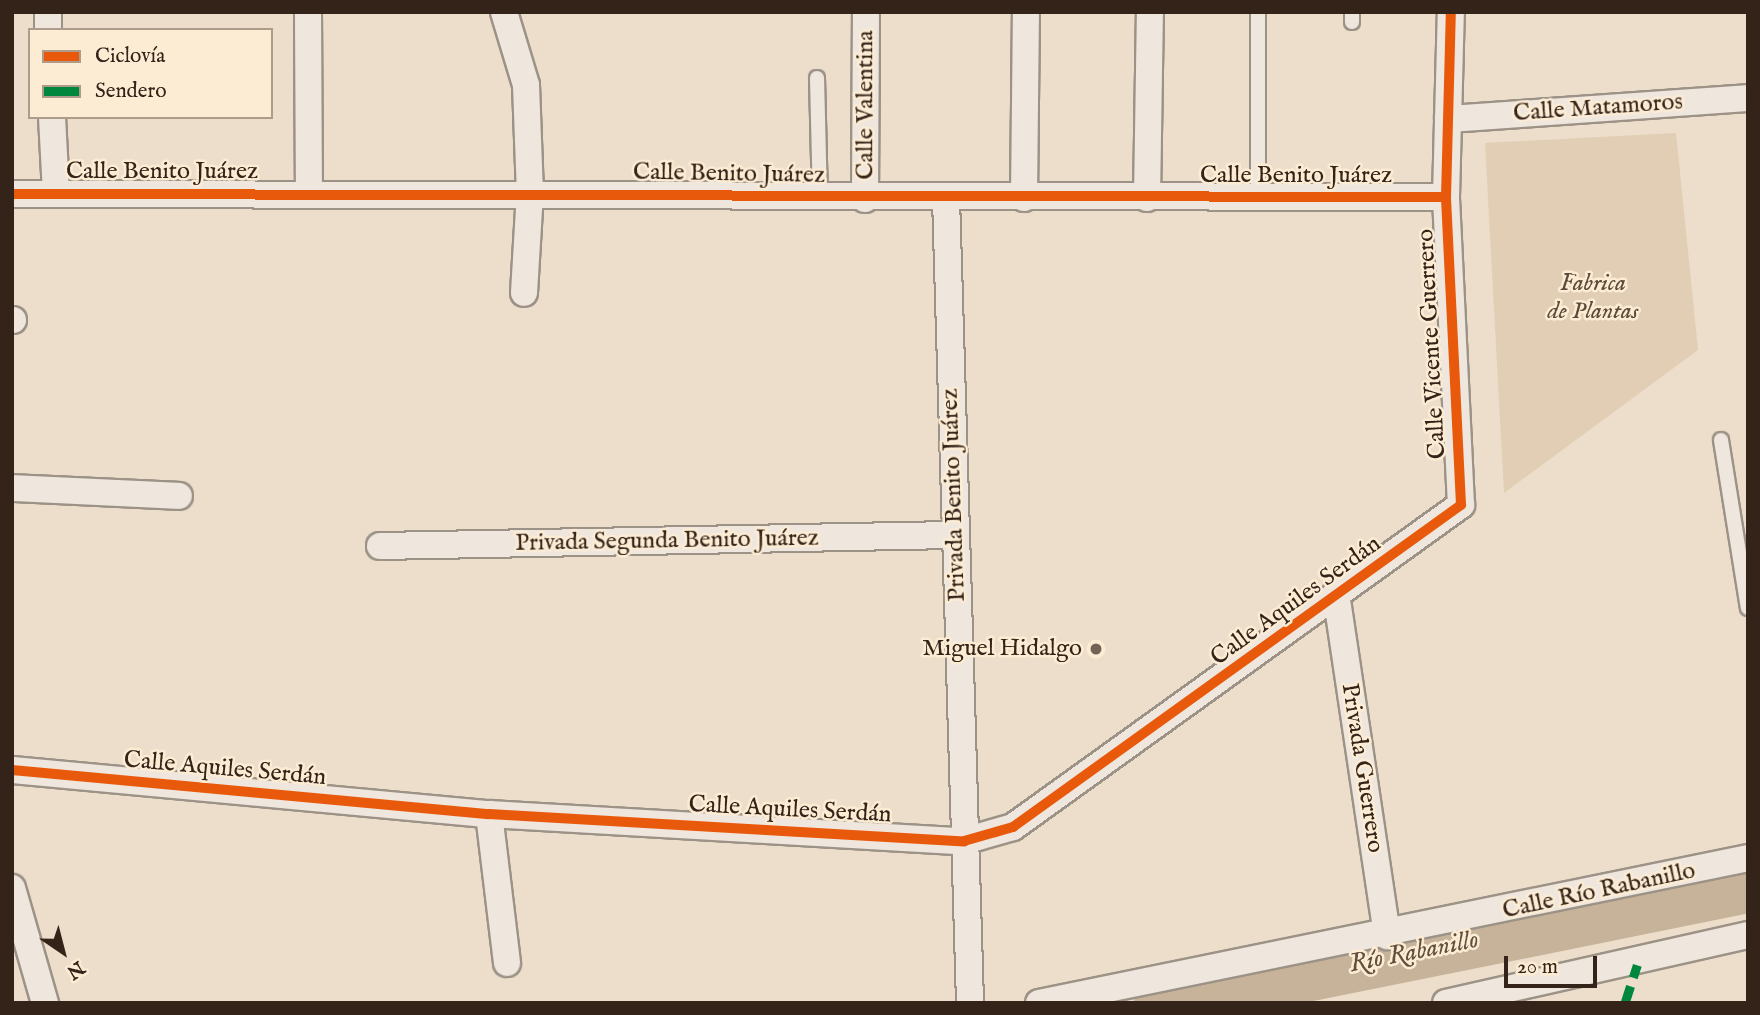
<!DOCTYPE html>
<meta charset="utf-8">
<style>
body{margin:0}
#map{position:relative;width:1760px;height:1015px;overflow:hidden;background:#ecdecb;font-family:"IM FELL English",serif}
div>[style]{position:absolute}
.green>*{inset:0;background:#e1ceb4}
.river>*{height:56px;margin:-28px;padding:0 28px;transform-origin:28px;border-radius:28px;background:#c7b39a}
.roads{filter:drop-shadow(2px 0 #9c9286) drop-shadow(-2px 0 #9c9286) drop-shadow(0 2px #9c9286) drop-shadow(0 -2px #9c9286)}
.service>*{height:14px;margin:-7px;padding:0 7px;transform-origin:7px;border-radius:7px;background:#efe7de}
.minor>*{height:26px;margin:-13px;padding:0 13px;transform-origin:13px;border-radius:13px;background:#efe7de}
.quiet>*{height:9px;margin-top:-4.5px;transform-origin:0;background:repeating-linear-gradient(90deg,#00873e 0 18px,transparent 0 27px)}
.cycleway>*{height:10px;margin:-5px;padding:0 5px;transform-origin:5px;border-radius:5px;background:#e8590c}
.dots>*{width:19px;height:19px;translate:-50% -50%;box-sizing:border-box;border:4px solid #fcecd4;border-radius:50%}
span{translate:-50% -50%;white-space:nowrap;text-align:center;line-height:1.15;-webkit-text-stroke:5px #fcecd4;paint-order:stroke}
.street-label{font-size:24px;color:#342318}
.park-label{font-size:24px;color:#5d4a3a;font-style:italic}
.poi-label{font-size:24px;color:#342318}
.right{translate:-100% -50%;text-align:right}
.water-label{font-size:26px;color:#624f3e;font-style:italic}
.frame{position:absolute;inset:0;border:14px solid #342318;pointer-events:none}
.legend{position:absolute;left:28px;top:28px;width:245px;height:91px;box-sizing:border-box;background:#fcecd4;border:2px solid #ac9c89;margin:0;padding:9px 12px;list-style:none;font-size:21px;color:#342318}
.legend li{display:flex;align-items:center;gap:14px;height:35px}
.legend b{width:35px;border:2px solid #ac9c89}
.north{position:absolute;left:28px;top:917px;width:70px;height:70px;-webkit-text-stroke:5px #fcecd4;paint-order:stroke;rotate:145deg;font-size:19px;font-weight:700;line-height:28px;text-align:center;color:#342318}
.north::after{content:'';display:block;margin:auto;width:24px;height:32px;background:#342318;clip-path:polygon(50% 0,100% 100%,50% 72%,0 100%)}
.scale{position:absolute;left:1504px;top:956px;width:93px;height:32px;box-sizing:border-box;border:4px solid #342318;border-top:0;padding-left:9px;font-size:21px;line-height:24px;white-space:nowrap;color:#342318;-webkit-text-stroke:5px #fcecd4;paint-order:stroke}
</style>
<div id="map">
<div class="green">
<i style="clip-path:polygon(1676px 133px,1698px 350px,1504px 493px,1485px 143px)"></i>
</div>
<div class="river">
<i style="left:1162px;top:1003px;width:598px;rotate:-11.39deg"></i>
</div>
<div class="roads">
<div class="service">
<i style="left:1258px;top:12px;width:184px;rotate:90deg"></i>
<i style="left:1352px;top:12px;width:10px;rotate:90deg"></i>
<i style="left:817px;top:78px;width:119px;rotate:88.6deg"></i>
<i style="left:1721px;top:440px;width:170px;rotate:80.9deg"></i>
</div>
<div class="minor">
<i style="left:48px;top:12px;width:18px;rotate:90deg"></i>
<i style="left:308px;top:12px;width:180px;rotate:89.7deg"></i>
<i style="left:504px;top:12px;width:76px;rotate:73.2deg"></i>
<i style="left:526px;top:85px;width:107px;rotate:87.9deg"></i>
<i style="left:530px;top:192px;width:101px;rotate:93.4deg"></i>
<i style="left:52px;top:117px;width:77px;rotate:87deg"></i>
<i style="left:1448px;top:119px;width:301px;rotate:-4deg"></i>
<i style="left:12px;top:194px;width:1434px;rotate:0.12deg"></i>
<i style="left:946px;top:198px;width:805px;rotate:88.29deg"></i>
<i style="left:1024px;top:198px;width:186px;rotate:-89.4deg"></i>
<i style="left:1147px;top:198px;width:186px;rotate:-89.1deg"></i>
<i style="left:865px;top:199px;width:187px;rotate:-89.7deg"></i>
<i style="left:12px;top:320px;width:1px"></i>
<i style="left:12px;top:488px;width:167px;rotate:2.7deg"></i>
<i style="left:380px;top:546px;width:575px;rotate:-1.1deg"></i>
<i style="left:1337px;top:600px;width:340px;rotate:81.5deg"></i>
<i style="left:12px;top:770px;width:479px;rotate:5.3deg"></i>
<i style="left:489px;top:814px;width:476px;rotate:3.3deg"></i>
<i style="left:964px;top:841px;width:51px;rotate:-15.9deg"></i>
<i style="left:1013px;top:827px;width:552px;rotate:-35.71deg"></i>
<i style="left:1461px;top:505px;width:308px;rotate:-92.8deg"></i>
<i style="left:1446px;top:197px;width:185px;rotate:-88.5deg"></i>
<i style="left:489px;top:814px;width:150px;rotate:83.1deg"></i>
<i style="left:12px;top:888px;width:120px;rotate:74deg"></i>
<i style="left:1039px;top:1003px;width:724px;rotate:-11.56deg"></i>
<i style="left:1446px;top:1003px;width:310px;rotate:-12.7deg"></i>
</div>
</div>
<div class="quiet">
<i style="left:1625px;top:1003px;width:40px;rotate:-72deg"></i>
</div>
<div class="cycleway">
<i style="left:12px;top:194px;width:1434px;rotate:0.12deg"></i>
<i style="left:12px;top:770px;width:479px;rotate:5.3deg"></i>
<i style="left:489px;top:814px;width:476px;rotate:3.3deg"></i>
<i style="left:964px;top:841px;width:51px;rotate:-15.9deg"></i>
<i style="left:1013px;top:827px;width:552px;rotate:-35.71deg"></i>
<i style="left:1461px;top:505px;width:308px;rotate:-92.8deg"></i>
<i style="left:1446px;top:197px;width:185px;rotate:-88.5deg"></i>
</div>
<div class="dots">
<i style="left:1096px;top:649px;background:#746457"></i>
</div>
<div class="street-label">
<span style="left:866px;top:105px;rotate:-90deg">Calle Valentina</span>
<span style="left:1598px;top:108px;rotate:-4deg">Calle Matamoros</span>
<span style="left:162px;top:172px">Calle Benito Juárez</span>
<span style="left:729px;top:174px;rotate:1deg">Calle Benito Juárez</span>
<span style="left:1296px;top:176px">Calle Benito Juárez</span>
<span style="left:1432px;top:344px;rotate:-93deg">Calle Vicente Guerrero</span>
<span style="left:954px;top:495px;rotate:-92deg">Privada Benito Juárez</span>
<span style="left:667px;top:541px;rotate:-1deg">Privada Segunda Benito Juárez</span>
<span style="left:1296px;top:601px;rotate:-36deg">Calle Aquiles Serdán</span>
<span style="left:1362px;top:768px;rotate:81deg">Privada Guerrero</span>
<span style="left:225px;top:769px;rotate:5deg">Calle Aquiles Serdán</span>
<span style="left:790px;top:810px;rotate:3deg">Calle Aquiles Serdán</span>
<span style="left:1599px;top:891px;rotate:-12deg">Calle Río Rabanillo</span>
</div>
<div class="park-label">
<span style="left:1593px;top:298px">Fabrica<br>de Plantas</span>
</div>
<div class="poi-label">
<span class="right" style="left:1082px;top:649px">Miguel Hidalgo</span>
</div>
<div class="water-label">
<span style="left:1414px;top:952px;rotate:-11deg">Río Rabanillo</span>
</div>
<div class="frame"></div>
<ul class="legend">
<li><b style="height:9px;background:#e8590c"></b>Ciclovía</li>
<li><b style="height:9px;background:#00873e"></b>Sendero</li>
</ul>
<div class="north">N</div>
<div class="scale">20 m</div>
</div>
